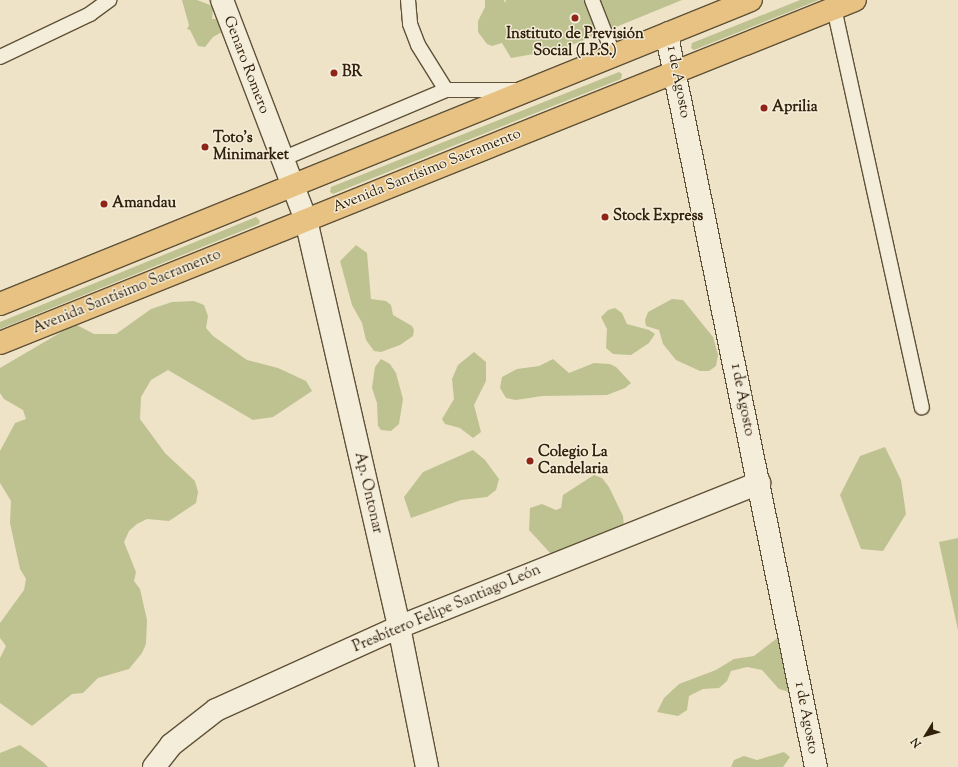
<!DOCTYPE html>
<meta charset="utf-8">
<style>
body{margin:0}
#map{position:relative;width:958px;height:767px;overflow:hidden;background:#eee3c6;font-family:"Sorts Mill Goudy",serif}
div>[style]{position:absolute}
.green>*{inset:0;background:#bec291}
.roads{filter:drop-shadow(1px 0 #605239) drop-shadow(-1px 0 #605239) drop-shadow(0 1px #605239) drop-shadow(0 -1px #605239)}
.lane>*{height:14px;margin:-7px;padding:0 7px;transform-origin:7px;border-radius:7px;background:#f4edda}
.street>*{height:22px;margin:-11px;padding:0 11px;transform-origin:11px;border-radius:11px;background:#f4edda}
.primary>*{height:22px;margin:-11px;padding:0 11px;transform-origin:11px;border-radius:11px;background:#e7c283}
.dots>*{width:11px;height:11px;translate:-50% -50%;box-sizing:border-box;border:2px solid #f4edda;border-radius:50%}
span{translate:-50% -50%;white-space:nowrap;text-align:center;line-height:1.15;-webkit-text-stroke:3px #f4edda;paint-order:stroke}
.poi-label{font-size:15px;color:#31210a;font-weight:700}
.left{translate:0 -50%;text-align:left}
.street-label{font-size:15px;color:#31210a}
.north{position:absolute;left:906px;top:715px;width:40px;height:40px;-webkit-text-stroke:3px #f4edda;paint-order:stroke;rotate:233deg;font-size:11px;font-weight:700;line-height:16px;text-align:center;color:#31210a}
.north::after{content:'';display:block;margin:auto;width:14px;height:18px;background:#31210a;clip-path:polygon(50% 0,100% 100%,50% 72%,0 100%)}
</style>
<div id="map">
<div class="green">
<i style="clip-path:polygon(182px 0,197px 0,210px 5px,213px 9px,212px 19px,218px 19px,224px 31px,213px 37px,205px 47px,198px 46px,190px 30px,187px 29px,189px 25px)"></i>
<i style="clip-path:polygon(485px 0,504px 0,505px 3px,506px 0,682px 0,562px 49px,511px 58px,502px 43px,492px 46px,487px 44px,478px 32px,478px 21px,485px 7px)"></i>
<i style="clip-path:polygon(800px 0,819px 0,694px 50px,691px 48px,692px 43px)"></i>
<i style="clip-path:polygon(619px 72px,622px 74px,621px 79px,333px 194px,330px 192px,331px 187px)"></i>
<i style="clip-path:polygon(256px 217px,260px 221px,259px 224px,0 329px,0 322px)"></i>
<i style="clip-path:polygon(356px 245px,367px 253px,371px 299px,386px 301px,391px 305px,393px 315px,412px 326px,414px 330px,413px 336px,400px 345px,381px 352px,374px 351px,366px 340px,362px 323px,352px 305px,340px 261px)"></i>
<i style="clip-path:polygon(672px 299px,683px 300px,713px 337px,718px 355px,716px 366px,709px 371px,700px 371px,676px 360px,663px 344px,659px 330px,646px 326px,645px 320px,648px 312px)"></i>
<i style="clip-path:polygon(194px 301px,204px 305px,208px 316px,206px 328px,213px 336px,247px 360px,278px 368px,306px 381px,312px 391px,273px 417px,253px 420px,168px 370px,151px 380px,141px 397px,140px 419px,165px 453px,195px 481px,198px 492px,196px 503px,169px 521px,147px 519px,137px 524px,129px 531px,124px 542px,136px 572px,134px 581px,140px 589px,147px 620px,146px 644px,142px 653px,129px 669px,98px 678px,83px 693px,72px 694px,32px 726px,0 703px,0 658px,6px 646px,0 638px,0 623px,24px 590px,26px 579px,20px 569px,10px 523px,11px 501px,0 483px,0 451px,15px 423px,26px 419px,23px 410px,4px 399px,0 393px,0 368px,75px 324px,94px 334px,116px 334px,151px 309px,172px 302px)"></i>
<i style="clip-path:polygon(615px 308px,622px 313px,627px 324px,649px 330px,655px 334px,649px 343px,631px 355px,613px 354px,606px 348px,607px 329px,601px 317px,608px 310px)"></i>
<i style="clip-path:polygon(474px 352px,486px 362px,486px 381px,474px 405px,481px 432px,473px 438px,460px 428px,445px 424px,442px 419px,454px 399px,452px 379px,458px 365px)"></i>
<i style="clip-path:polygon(381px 359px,390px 364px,396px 373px,403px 399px,399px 424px,391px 431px,381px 430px,378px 426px,377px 403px,372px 388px,375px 367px)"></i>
<i style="clip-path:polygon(553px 359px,569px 373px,594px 363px,610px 364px,616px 367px,631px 383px,625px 388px,607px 395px,542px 396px,516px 400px,506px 398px,500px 388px,502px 377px,517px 369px,539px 366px)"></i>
<i style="clip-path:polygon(885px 447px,901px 480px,906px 514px,883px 551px,861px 549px,840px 495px,860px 456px)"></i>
<i style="clip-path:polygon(473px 450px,485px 460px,499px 479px,496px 490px,487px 497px,461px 500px,411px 518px,404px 497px,423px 472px)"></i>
<i style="clip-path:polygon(594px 475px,602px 478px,609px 487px,623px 516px,624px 526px,607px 543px,591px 538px,582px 542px,582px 547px,551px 554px,529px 530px,530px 508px,542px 504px,556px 510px,561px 508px,563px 495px)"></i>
<i style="clip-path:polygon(958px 538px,958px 630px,939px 542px)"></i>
<i style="clip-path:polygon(780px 636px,793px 689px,789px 692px,779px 689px,762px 670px,747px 667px,731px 671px,727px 681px,719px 688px,703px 689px,689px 696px,687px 710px,678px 716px,657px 712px,664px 698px,679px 684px,716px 670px,734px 659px,754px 656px)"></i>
<i style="clip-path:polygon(20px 745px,43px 762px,48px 767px,0 767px,0 753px)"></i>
<i style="clip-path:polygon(784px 752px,790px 757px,783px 767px,731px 767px,734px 760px,744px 756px,757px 760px)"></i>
</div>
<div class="roads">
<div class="lane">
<i style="left:408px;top:0;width:24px;rotate:85deg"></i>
<i style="left:410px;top:24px;width:22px;rotate:69deg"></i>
<i style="left:418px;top:45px;width:53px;rotate:58.1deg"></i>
<i style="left:446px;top:90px;width:73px"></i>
<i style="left:592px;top:0;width:60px;rotate:68.6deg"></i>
<i style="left:834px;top:8px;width:409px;rotate:77.6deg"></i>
<i style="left:0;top:57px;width:100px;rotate:-25.5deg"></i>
<i style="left:90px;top:14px;width:24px;rotate:-36deg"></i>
<i style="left:282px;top:159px;width:178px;rotate:-22.8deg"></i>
</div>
<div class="street">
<i style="left:222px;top:0;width:235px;rotate:69.1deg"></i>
<i style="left:306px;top:220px;width:417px;rotate:77.1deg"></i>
<i style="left:399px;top:627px;width:143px;rotate:78.7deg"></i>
<i style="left:669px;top:33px;width:13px;rotate:90deg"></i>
<i style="left:669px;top:46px;width:736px;rotate:78.48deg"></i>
<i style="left:154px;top:767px;width:28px;rotate:-52deg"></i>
<i style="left:171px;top:745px;width:57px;rotate:-37.9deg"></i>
<i style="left:216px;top:710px;width:201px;rotate:-24.4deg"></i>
<i style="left:399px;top:627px;width:388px;rotate:-21.8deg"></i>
</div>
<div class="primary">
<i style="left:0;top:304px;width:810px;rotate:-22.04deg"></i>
<i style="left:0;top:343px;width:921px;rotate:-21.86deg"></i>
</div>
</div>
<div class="dots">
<i style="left:575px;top:18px;background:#8f2418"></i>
<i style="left:334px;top:73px;background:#8f2418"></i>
<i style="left:764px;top:108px;background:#8f2418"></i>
<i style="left:205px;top:147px;background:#8f2418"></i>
<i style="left:104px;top:204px;background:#8f2418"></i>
<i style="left:605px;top:217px;background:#8f2418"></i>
<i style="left:530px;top:461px;background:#8f2418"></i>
</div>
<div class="poi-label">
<span style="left:575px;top:43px">Instituto de Previsión<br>Social (I.P.S.)</span>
<span class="left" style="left:342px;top:73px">BR</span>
<span class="left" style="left:772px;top:108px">Aprilia</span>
<span class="left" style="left:213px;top:147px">Toto's<br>Minimarket</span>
<span class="left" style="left:112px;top:204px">Amandau</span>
<span class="left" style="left:613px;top:217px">Stock Express</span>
<span class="left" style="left:538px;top:461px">Colegio La<br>Candelaria</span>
</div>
<div class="street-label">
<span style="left:246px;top:65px;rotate:69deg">Genaro Romero</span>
<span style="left:678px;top:82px;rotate:79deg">1 de Agosto</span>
<span style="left:427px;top:171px;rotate:-22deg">Avenida Santísimo Sacramento</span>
<span style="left:127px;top:292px;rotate:-22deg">Avenida Santísimo Sacramento</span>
<span style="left:742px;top:400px;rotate:79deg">1 de Agosto</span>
<span style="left:368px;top:493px;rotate:77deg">Ap. Ontonar</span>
<span style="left:447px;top:609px;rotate:-23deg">Presbítero Felipe Santiago León</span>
<span style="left:806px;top:718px;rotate:79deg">1 de Agosto</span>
</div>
<div class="north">N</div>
</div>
